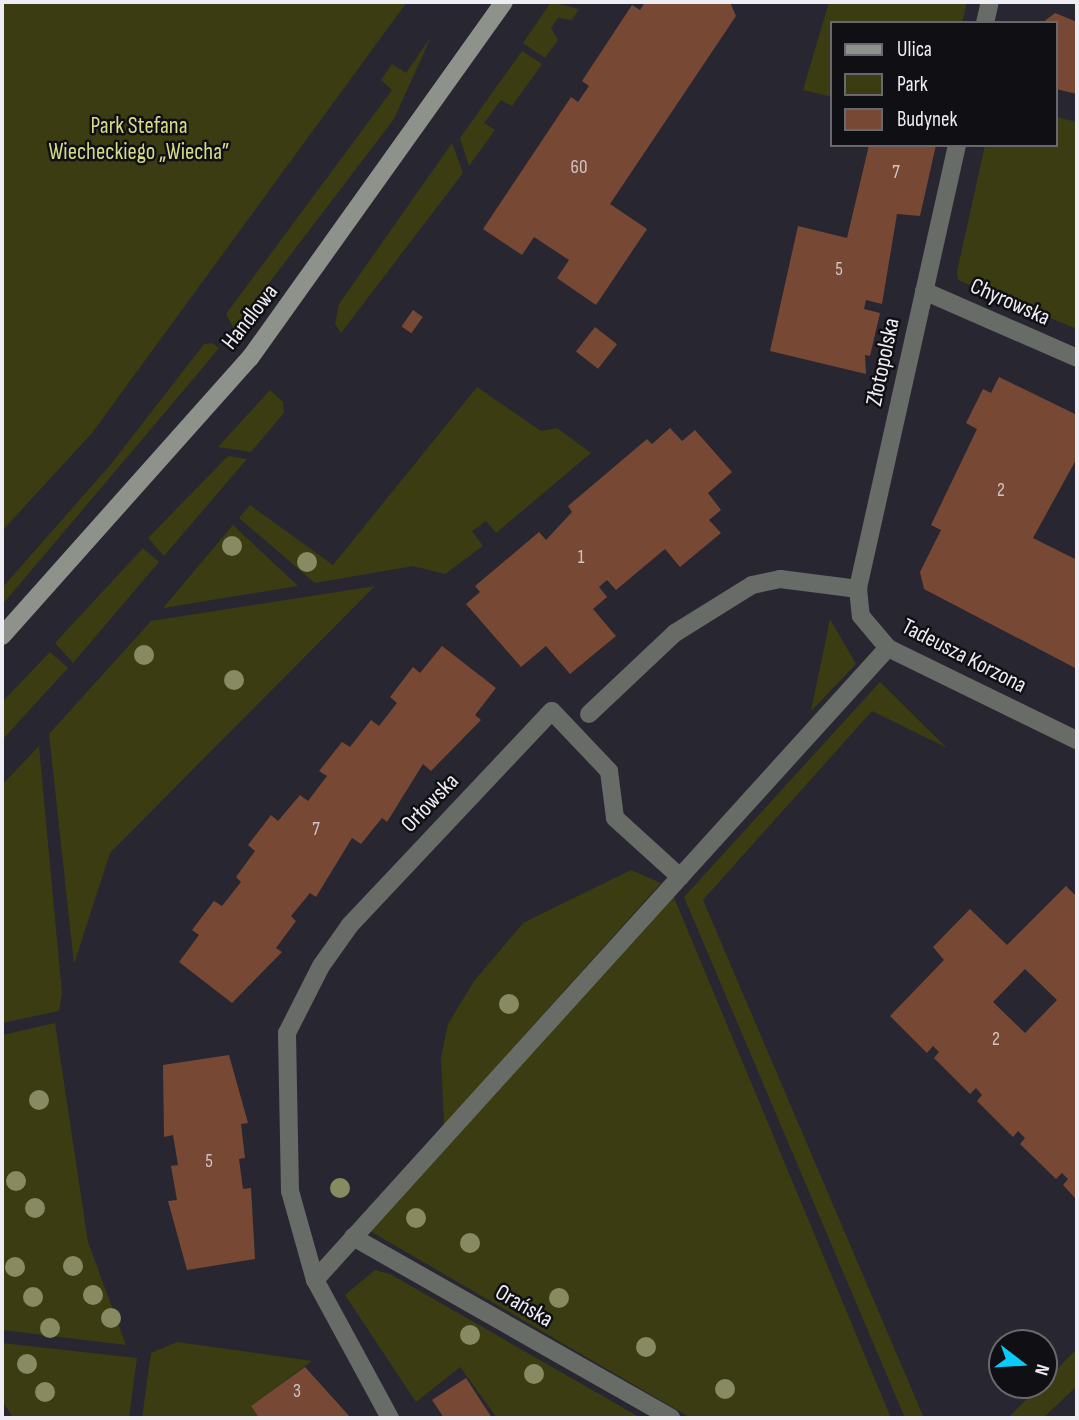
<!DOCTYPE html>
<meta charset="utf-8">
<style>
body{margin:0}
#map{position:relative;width:1079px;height:1420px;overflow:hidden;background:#282630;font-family:"Sofia Sans Condensed",sans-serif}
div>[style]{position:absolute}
.green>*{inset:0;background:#3b3c11}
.building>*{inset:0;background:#774934;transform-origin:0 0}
.street>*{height:18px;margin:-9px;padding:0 9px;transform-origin:9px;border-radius:9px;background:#686c67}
.secondary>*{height:18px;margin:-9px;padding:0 9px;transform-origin:9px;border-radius:9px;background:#8d928b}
.trees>*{width:20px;height:20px;margin:-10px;border-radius:50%;background:#888a62}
span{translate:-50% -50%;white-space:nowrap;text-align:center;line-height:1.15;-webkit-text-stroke:5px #101014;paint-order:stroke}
.number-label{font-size:19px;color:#d0c4c4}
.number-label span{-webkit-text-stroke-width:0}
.park-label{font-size:23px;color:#d6db8b}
.street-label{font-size:23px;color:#eeedf4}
.frame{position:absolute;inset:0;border:4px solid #eeedf4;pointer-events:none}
.legend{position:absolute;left:830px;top:21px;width:228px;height:126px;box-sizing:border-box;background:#101014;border:2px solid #69686e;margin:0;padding:9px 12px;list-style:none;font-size:21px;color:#eeedf4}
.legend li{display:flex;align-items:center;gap:14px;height:35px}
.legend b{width:35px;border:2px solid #69686e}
.north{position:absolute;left:988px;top:1329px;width:70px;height:70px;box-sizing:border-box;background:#101014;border:2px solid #69686e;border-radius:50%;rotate:107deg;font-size:19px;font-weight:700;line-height:28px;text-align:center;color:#eeedf4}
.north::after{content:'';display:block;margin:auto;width:24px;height:32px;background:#08cbf9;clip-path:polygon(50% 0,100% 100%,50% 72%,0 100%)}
</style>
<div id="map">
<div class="green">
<i style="clip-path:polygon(2px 2px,407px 2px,92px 433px,2px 531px)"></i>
<i style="clip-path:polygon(551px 2px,579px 9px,572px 20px,558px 18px,551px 28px,558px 40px,545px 58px,523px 43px)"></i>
<i style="clip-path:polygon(829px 2px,967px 2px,962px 23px,832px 23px,832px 97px,803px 90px)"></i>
<i style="clip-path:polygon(431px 37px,394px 119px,234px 329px,226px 314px,392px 90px,381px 80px,392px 64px,406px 73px)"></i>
<i style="clip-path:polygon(522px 51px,542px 64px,512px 106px,501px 100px,484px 123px,495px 130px,469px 166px,460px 138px)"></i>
<i style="clip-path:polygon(1056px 117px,1077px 122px,1077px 329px,958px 280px,957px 272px,985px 145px,1056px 145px)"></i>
<i style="clip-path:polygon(452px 143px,463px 173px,341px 333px,335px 324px,339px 304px)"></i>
<i style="clip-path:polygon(212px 343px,219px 348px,200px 371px,2px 605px,2px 588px,111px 464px,204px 344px)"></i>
<i style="clip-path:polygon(477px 387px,541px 431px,557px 428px,591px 453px,496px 533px,486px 521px,472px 531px,483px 546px,445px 574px,413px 566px,315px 583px,239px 518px,250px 505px,333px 565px)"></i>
<i style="clip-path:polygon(270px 390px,283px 402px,284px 413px,251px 452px,218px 447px)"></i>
<i style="clip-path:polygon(228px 456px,247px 459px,164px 556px,148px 538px)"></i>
<i style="clip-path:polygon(233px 525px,298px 586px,163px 608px)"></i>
<i style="clip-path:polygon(143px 548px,159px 562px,73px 663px,55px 643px)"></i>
<i style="clip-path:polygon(375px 586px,110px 853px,74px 964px,49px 734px,151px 621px)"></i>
<i style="clip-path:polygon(830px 619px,856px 664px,811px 711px)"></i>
<i style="clip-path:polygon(50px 652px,68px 668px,2px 740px,2px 702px)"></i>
<i style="clip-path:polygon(880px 682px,947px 748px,872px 711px,703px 900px,924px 1418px,905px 1418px,684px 897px)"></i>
<i style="clip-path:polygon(39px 746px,62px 994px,59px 1011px,2px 1023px,2px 785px)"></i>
<i style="clip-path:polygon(631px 870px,661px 883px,444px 1125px,441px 1057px,448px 1024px,474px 981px,523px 923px)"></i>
<i style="clip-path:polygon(673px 895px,891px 1418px,691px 1418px,370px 1231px)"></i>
<i style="clip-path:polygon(55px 1023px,88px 1242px,126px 1345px,2px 1330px,2px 1035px)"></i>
<i style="clip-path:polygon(375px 1270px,390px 1274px,641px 1418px,497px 1418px,460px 1367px,416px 1402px,345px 1295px)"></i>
<i style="clip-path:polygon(177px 1342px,312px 1361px,251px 1406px,259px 1418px,142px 1418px,151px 1353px)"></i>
<i style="clip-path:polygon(2px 1343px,137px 1358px,129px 1418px,13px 1418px,2px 1400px)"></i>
<i style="clip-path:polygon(1077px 1349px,1077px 1386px,1043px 1418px,1008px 1418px)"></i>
</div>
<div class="building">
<i style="clip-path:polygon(645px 2px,730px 2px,736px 16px,610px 204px,647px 229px,596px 305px,557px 278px,569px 260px,534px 237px,522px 255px,483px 229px,571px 97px,578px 102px,589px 86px,582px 81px,632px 5px,640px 10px)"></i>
<i style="clip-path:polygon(1055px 13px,1077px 22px,1077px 94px,1056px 89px,1056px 23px,1042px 23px)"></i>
<i style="clip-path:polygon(869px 145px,936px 145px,920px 216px,897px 214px,882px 304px,866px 300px,864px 309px,880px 313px,870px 356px,865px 355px,866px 374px,770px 351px,798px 226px,847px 238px)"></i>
<i style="left:413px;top:310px;width:12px;height:20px;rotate:35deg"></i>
<i style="left:595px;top:327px;width:28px;height:31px;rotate:38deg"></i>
<i style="clip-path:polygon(999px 377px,1077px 415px,1077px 458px,1033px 538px,1077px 560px,1077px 669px,924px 589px,920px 572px,941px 530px,931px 525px,977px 429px,966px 423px,983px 389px,991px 393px)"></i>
<i style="clip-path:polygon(670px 428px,682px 441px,695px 430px,732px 472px,708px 493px,721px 510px,709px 520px,721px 533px,680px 567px,665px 549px,616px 590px,607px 580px,599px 587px,607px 597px,593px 609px,616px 636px,570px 674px,546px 646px,521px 667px,466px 604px,480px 592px,475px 586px,539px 532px,546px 540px,572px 512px,568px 506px,647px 439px,652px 444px)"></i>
<i style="clip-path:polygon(442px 646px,496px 688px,475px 715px,481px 720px,431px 771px,423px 764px,387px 822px,382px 818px,361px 844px,352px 838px,316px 897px,310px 893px,291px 916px,296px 921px,276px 948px,282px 952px,232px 1003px,179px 962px,199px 935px,192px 930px,214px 901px,222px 906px,241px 882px,236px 877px,255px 851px,248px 845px,271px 815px,278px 821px,300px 795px,308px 801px,327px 776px,319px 771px,342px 742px,350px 747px,371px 720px,379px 726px,397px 703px,390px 697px,413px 667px,420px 673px)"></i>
<i style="clip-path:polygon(evenodd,1066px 886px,1077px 897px,1077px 1200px,1063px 1185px,1068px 1179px,1062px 1173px,1056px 1179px,1020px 1144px,1025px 1138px,1018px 1131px,1013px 1137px,977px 1101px,982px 1095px,976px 1088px,970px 1094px,934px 1058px,939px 1052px,933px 1046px,927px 1053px,890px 1016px,944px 960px,933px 947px,970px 909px,1007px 945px,1066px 886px,1025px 969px,1057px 1000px,1025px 1033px,993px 1002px,1025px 969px)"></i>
<i style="clip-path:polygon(229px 1055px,248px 1123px,241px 1124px,245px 1158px,239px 1159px,243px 1189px,251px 1188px,255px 1259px,187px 1270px,168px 1201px,177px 1200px,171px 1166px,178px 1165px,173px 1135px,164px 1137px,163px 1065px)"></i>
<i style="clip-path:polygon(305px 1367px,351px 1418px,259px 1418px,251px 1406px)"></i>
<i style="clip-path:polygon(466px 1378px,492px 1418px,444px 1418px,432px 1400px)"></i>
</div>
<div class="street">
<i style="left:985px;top:23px;width:22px;rotate:-77deg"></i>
<i style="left:957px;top:145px;width:455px;rotate:102.6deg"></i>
<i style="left:858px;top:589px;width:27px;rotate:84deg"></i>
<i style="left:861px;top:616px;width:42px;rotate:49.8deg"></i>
<i style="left:888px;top:648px;width:210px;rotate:26deg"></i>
<i style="left:924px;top:291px;width:167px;rotate:23.6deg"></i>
<i style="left:589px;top:714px;width:118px;rotate:-43.3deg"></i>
<i style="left:675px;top:633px;width:91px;rotate:-31.9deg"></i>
<i style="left:752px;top:585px;width:29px;rotate:-12deg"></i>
<i style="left:780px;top:579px;width:79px;rotate:7.3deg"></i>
<i style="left:353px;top:1237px;width:366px;rotate:29.6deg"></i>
<i style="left:315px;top:1280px;width:544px;rotate:-47.83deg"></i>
<i style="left:390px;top:1418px;width:157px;rotate:-118.5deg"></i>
<i style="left:315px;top:1280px;width:92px;rotate:-105.7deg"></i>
<i style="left:290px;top:1191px;width:158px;rotate:-91.1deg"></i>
<i style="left:287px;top:1033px;width:75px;rotate:-63.1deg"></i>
<i style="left:321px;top:966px;width:50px;rotate:-54.7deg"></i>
<i style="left:350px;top:925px;width:294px;rotate:-46.7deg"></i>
<i style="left:552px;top:711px;width:83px;rotate:46.5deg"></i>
<i style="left:609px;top:771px;width:47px;rotate:82.7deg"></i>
<i style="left:615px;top:818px;width:88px;rotate:42.2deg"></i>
<i style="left:680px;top:877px;width:309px;rotate:-47.8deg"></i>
</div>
<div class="secondary">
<i style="left:2px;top:636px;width:373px;rotate:-48.3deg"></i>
<i style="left:250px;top:358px;width:437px;rotate:-54.5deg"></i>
</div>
<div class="trees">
<i style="left:232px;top:546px"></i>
<i style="left:307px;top:562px"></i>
<i style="left:144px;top:655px"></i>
<i style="left:234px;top:680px"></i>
<i style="left:509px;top:1004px"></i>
<i style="left:39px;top:1100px"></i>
<i style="left:16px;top:1181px"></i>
<i style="left:340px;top:1188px"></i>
<i style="left:35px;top:1208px"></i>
<i style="left:416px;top:1218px"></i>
<i style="left:470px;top:1243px"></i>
<i style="left:73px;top:1266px"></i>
<i style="left:15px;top:1267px"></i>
<i style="left:93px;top:1295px"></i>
<i style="left:33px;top:1297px"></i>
<i style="left:559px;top:1298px"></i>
<i style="left:111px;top:1318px"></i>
<i style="left:50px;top:1328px"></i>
<i style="left:470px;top:1335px"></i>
<i style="left:646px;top:1347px"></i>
<i style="left:27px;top:1364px"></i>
<i style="left:534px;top:1374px"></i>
<i style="left:725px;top:1389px"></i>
<i style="left:45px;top:1392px"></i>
</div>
<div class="number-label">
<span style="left:579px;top:168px">60</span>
<span style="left:896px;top:173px">7</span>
<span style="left:839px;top:270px">5</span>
<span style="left:1001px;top:491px">2</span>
<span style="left:581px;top:558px">1</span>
<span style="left:316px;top:830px">7</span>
<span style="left:996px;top:1040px">2</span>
<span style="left:209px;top:1162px">5</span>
<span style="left:297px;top:1392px">3</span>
</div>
<div class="park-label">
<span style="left:139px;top:139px">Park Stefana<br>Wiecheckiego „Wiecha”</span>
</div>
<div class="street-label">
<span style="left:1010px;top:302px;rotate:24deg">Chyrowska</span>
<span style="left:250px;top:317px;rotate:-52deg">Handlowa</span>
<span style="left:883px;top:362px;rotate:-78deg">Złotopolska</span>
<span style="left:964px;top:656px;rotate:27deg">Tadeusza Korzona</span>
<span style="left:430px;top:803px;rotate:-46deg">Orłowska</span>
<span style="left:524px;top:1306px;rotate:30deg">Orańska</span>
</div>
<div class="frame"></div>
<ul class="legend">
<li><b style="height:9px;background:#8d928b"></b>Ulica</li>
<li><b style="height:19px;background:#3b3c11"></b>Park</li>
<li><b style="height:19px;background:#774934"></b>Budynek</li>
</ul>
<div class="north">N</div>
</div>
